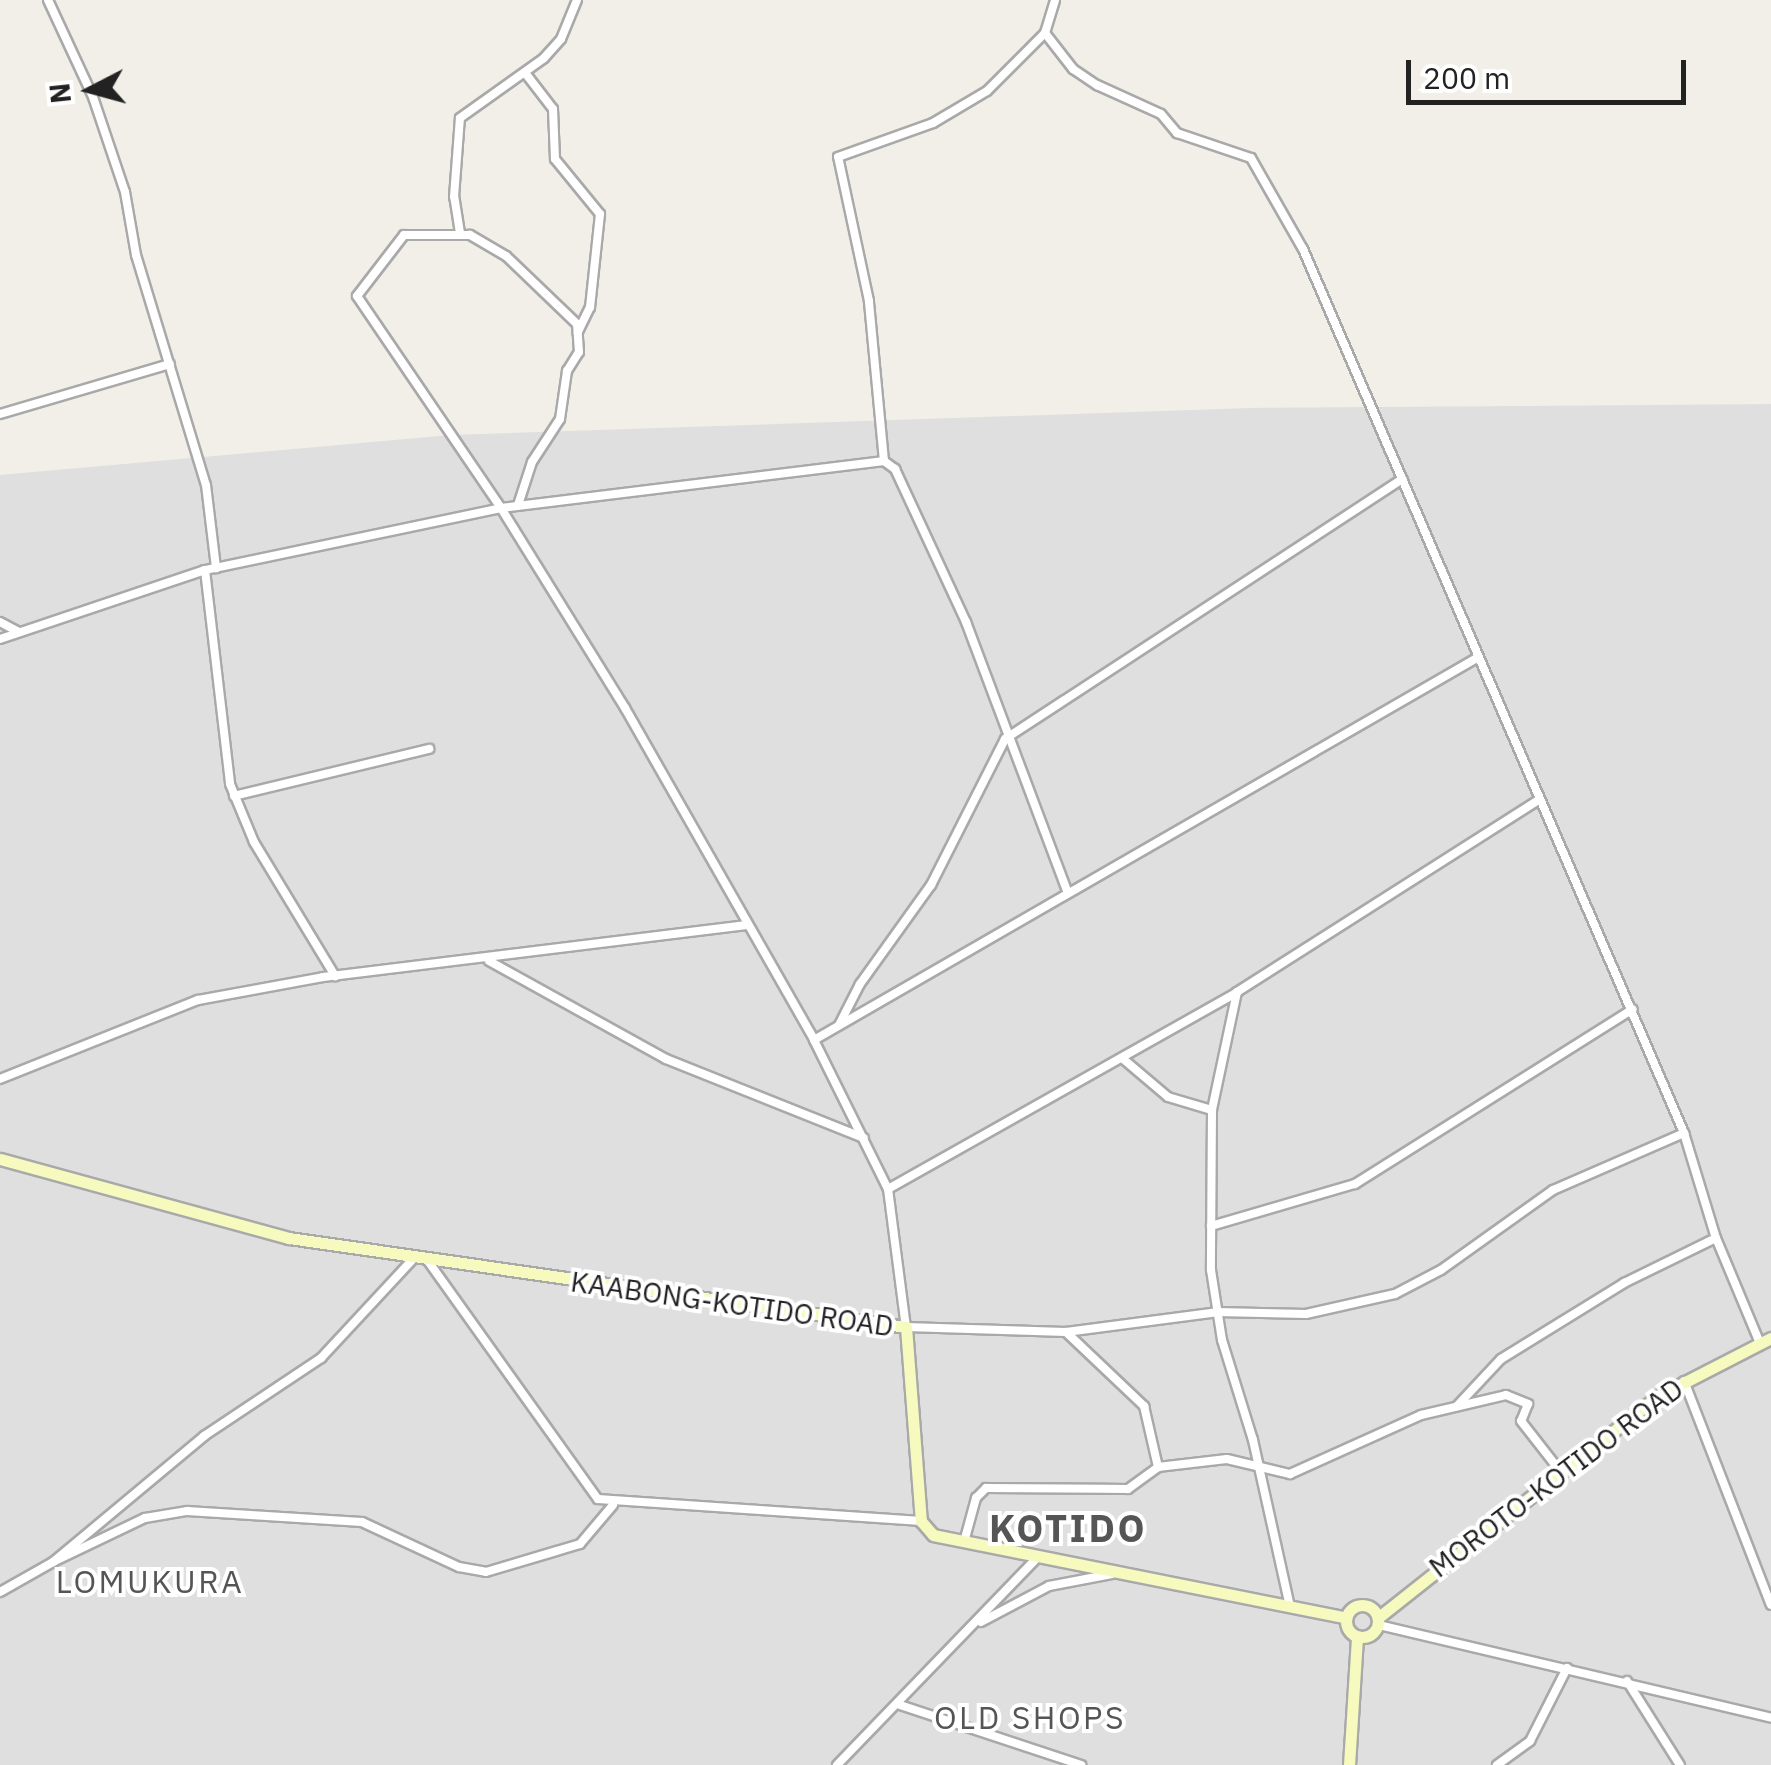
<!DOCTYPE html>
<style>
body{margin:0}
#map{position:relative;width:1771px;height:1765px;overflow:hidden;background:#f2efe9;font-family:"IBM Plex Sans",sans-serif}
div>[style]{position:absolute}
.residential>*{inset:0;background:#e0dfdf}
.roads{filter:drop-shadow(2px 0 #a9a9a9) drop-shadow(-2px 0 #a9a9a9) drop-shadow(0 2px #a9a9a9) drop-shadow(0 -2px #a9a9a9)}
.street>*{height:8px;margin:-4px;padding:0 4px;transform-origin:4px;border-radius:4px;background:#fff}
.secondary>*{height:11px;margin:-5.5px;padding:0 5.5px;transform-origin:5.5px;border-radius:5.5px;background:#f7fabf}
.secondary>.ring{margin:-5.5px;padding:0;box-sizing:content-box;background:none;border:11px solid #f7fabf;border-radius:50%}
span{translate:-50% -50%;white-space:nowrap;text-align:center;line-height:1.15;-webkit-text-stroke:8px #fff;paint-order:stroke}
.street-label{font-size:28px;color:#222}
.quarter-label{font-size:32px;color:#555;letter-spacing:2.5px}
.district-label{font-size:38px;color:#555;font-weight:700;letter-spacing:2.5px}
.north{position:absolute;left:40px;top:40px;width:100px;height:100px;-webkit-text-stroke:8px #fff;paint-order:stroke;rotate:264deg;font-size:28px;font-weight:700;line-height:40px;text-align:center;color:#222}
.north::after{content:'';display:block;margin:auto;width:35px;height:45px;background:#222;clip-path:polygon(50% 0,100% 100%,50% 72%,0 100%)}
.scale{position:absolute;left:1406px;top:60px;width:280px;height:45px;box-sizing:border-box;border:5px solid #222;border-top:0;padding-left:12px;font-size:30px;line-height:35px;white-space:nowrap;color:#222;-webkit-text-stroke:8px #fff;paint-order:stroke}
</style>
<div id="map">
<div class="residential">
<i style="clip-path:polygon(1771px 404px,1771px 1765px,0 1765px,0 475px,451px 435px,1250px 408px)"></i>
</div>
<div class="roads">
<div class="street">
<i style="left:48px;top:0;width:107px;rotate:65.1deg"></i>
<i style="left:93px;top:97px;width:100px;rotate:71.4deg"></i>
<i style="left:125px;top:192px;width:64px;rotate:80.1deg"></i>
<i style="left:136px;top:255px;width:240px;rotate:73.1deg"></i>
<i style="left:206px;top:485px;width:84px;rotate:83.1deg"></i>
<i style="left:1045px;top:33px;width:46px;rotate:52.1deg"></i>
<i style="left:1073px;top:69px;width:29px;rotate:34deg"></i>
<i style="left:1097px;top:85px;width:70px;rotate:24.4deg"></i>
<i style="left:1161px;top:114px;width:25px;rotate:50deg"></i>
<i style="left:1177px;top:133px;width:78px;rotate:18.7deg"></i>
<i style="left:1251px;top:158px;width:105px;rotate:60.3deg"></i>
<i style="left:1303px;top:249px;width:963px;rotate:66.68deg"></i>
<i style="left:1684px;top:1133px;width:110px;rotate:73.1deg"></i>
<i style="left:1716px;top:1238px;width:114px;rotate:67.3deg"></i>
<i style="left:526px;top:74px;width:44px;rotate:52.4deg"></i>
<i style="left:553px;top:109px;width:50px;rotate:87.7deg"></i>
<i style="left:555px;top:159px;width:71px;rotate:50.7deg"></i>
<i style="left:600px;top:214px;width:94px;rotate:96.1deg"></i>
<i style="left:590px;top:307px;width:28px;rotate:116deg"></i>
<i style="left:460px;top:233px;width:36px;rotate:-99deg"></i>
<i style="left:454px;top:197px;width:79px;rotate:-85.7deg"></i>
<i style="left:460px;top:118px;width:103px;rotate:-35.5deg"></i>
<i style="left:544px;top:58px;width:25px;rotate:-48deg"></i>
<i style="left:561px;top:39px;width:42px;rotate:-67.7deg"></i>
<i style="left:0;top:414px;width:177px;rotate:-16.4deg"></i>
<i style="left:884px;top:461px;width:161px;rotate:-95.4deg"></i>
<i style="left:869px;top:301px;width:147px;rotate:-102.1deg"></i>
<i style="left:838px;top:157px;width:101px;rotate:-19.7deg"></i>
<i style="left:933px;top:123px;width:63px;rotate:-30.7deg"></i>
<i style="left:987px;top:91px;width:82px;rotate:-45deg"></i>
<i style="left:1045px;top:33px;width:34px;rotate:-73deg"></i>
<i style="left:518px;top:505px;width:45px;rotate:-72deg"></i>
<i style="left:532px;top:462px;width:51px;rotate:-56.9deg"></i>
<i style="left:560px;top:419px;width:49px;rotate:-81.7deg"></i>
<i style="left:567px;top:371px;width:22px;rotate:-58deg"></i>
<i style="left:579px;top:352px;width:28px;rotate:-94deg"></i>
<i style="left:577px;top:324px;width:98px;rotate:-136.2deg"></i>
<i style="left:506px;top:256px;width:42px;rotate:-149.7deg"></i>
<i style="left:470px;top:235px;width:66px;rotate:180deg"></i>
<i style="left:404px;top:235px;width:77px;rotate:127.6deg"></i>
<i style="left:357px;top:296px;width:256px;rotate:55.8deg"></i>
<i style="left:501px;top:508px;width:235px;rotate:58.2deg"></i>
<i style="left:625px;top:708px;width:382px;rotate:60.3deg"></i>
<i style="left:814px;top:1040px;width:166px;rotate:63.6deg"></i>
<i style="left:888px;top:1189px;width:139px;rotate:82.6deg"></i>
<i style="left:906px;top:1327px;width:160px;rotate:1.8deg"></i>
<i style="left:1066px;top:1332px;width:152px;rotate:-7.5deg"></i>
<i style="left:1217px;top:1312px;width:89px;rotate:1.3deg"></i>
<i style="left:1306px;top:1314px;width:91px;rotate:-12.7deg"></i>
<i style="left:1395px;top:1294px;width:52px;rotate:-27.6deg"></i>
<i style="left:1441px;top:1270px;width:138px;rotate:-35.5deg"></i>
<i style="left:1553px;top:1190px;width:143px;rotate:-23.5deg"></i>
<i style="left:205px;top:570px;width:215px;rotate:83.3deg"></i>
<i style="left:230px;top:784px;width:63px;rotate:67.5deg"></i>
<i style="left:254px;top:842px;width:157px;rotate:58.8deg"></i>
<i style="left:0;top:622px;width:21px;rotate:28deg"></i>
<i style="left:0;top:639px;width:216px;rotate:-18.6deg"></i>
<i style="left:205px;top:570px;width:302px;rotate:-11.8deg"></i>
<i style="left:501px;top:508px;width:386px;rotate:-7deg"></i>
<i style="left:884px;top:461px;width:14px;rotate:36deg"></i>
<i style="left:895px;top:469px;width:169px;rotate:65.1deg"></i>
<i style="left:966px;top:622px;width:287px;rotate:69.4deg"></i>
<i style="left:234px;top:796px;width:201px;rotate:-13.6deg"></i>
<i style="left:489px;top:961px;width:202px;rotate:29deg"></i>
<i style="left:666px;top:1059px;width:213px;rotate:21.8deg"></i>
<i style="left:1237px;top:992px;width:121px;rotate:102deg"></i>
<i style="left:1212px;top:1110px;width:160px;rotate:90.4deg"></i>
<i style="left:1211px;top:1270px;width:71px;rotate:81.1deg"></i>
<i style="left:1222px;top:1340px;width:105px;rotate:72.8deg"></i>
<i style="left:1253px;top:1440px;width:166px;rotate:77.5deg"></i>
<i style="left:839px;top:1025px;width:46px;rotate:-62.9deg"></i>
<i style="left:860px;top:984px;width:122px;rotate:-54.4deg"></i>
<i style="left:931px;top:885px;width:164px;rotate:-63.1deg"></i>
<i style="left:1005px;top:739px;width:475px;rotate:-33.2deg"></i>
<i style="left:814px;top:1040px;width:765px;rotate:-29.95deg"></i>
<i style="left:1122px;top:1058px;width:60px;rotate:40.3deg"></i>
<i style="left:1168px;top:1097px;width:46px;rotate:16.5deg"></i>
<i style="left:0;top:1079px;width:213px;rotate:-21.8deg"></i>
<i style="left:198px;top:1000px;width:127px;rotate:-10.4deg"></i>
<i style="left:323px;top:977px;width:425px;rotate:-7deg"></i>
<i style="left:888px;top:1189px;width:401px;rotate:-29.4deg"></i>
<i style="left:1237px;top:992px;width:357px;rotate:-32.5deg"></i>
<i style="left:1211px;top:1226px;width:150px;rotate:-16.3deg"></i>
<i style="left:1355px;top:1184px;width:328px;rotate:-32.2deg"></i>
<i style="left:428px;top:1261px;width:292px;rotate:54.5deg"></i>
<i style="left:598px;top:1499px;width:324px;rotate:3.9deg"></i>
<i style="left:1066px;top:1332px;width:108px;rotate:43.5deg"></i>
<i style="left:1144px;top:1406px;width:63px;rotate:77.1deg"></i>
<i style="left:1684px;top:1381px;width:240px;rotate:68.8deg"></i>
<i style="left:1457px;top:1406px;width:64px;rotate:-46.9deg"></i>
<i style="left:1501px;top:1359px;width:145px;rotate:-31.7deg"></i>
<i style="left:1624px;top:1283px;width:102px;rotate:-26.1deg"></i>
<i style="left:964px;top:1542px;width:46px;rotate:-74.7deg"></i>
<i style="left:976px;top:1498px;width:14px;rotate:-45deg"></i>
<i style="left:986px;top:1488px;width:142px;rotate:0.4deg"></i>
<i style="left:1128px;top:1489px;width:37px;rotate:-36deg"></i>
<i style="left:1158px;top:1467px;width:69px;rotate:-6.6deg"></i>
<i style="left:1227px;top:1459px;width:65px;rotate:13.4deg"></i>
<i style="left:1290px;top:1474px;width:144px;rotate:-24.2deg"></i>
<i style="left:1421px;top:1415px;width:87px;rotate:-13.2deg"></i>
<i style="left:1506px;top:1395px;width:24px;rotate:22deg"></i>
<i style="left:1528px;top:1404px;width:18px;rotate:112deg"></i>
<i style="left:1521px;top:1421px;width:63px;rotate:52deg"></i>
<i style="left:53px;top:1562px;width:102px;rotate:-25.6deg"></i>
<i style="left:145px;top:1518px;width:43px;rotate:-9.5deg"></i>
<i style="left:187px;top:1511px;width:175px;rotate:3.6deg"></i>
<i style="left:362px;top:1522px;width:107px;rotate:24.9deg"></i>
<i style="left:459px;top:1567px;width:27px;rotate:10deg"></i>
<i style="left:486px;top:1572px;width:98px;rotate:-16.6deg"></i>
<i style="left:580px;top:1544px;width:51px;rotate:-49.8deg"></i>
<i style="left:0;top:1592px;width:61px;rotate:-29.5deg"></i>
<i style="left:53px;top:1562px;width:197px;rotate:-39.8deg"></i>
<i style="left:204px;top:1436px;width:141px;rotate:-33.7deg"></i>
<i style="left:321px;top:1358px;width:135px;rotate:-47.1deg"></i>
<i style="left:981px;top:1622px;width:77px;rotate:-27.9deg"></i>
<i style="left:1049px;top:1586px;width:64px;rotate:-10.8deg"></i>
<i style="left:1379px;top:1625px;width:403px;rotate:13.3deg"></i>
<i style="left:1627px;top:1681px;width:99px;rotate:57.8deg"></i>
<i style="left:900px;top:1705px;width:191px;rotate:18.3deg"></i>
<i style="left:837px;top:1765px;width:289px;rotate:-46deg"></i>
<i style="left:1497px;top:1765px;width:41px;rotate:-36deg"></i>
<i style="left:1530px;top:1741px;width:82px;rotate:-63.1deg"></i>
</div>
<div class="secondary">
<i style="left:0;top:1159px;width:300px;rotate:15.3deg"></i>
<i style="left:289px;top:1238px;width:623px;rotate:8.21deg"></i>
<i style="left:906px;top:1327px;width:195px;rotate:85.6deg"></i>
<i style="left:921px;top:1521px;width:18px;rotate:49deg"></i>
<i style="left:933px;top:1535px;width:420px;rotate:11.3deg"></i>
<i class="ring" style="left:1346px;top:1605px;width:21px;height:21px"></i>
<i style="left:1379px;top:1617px;width:356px;rotate:-38.4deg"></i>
<i style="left:1658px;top:1396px;width:127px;rotate:-27.2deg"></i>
<i style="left:1349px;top:1765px;width:128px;rotate:-86.4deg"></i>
</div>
</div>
<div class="street-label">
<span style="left:732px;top:1304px;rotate:8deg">KAABONG-KOTIDO ROAD</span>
<span style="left:1556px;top:1478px;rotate:-37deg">MOROTO-KOTIDO ROAD</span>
</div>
<div class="quarter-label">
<span style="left:150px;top:1581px">LOMUKURA</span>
<span style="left:1030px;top:1717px">OLD SHOPS</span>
</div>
<div class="district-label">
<span style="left:1068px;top:1528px">KOTIDO</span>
</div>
<div class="north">N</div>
<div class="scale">200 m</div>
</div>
